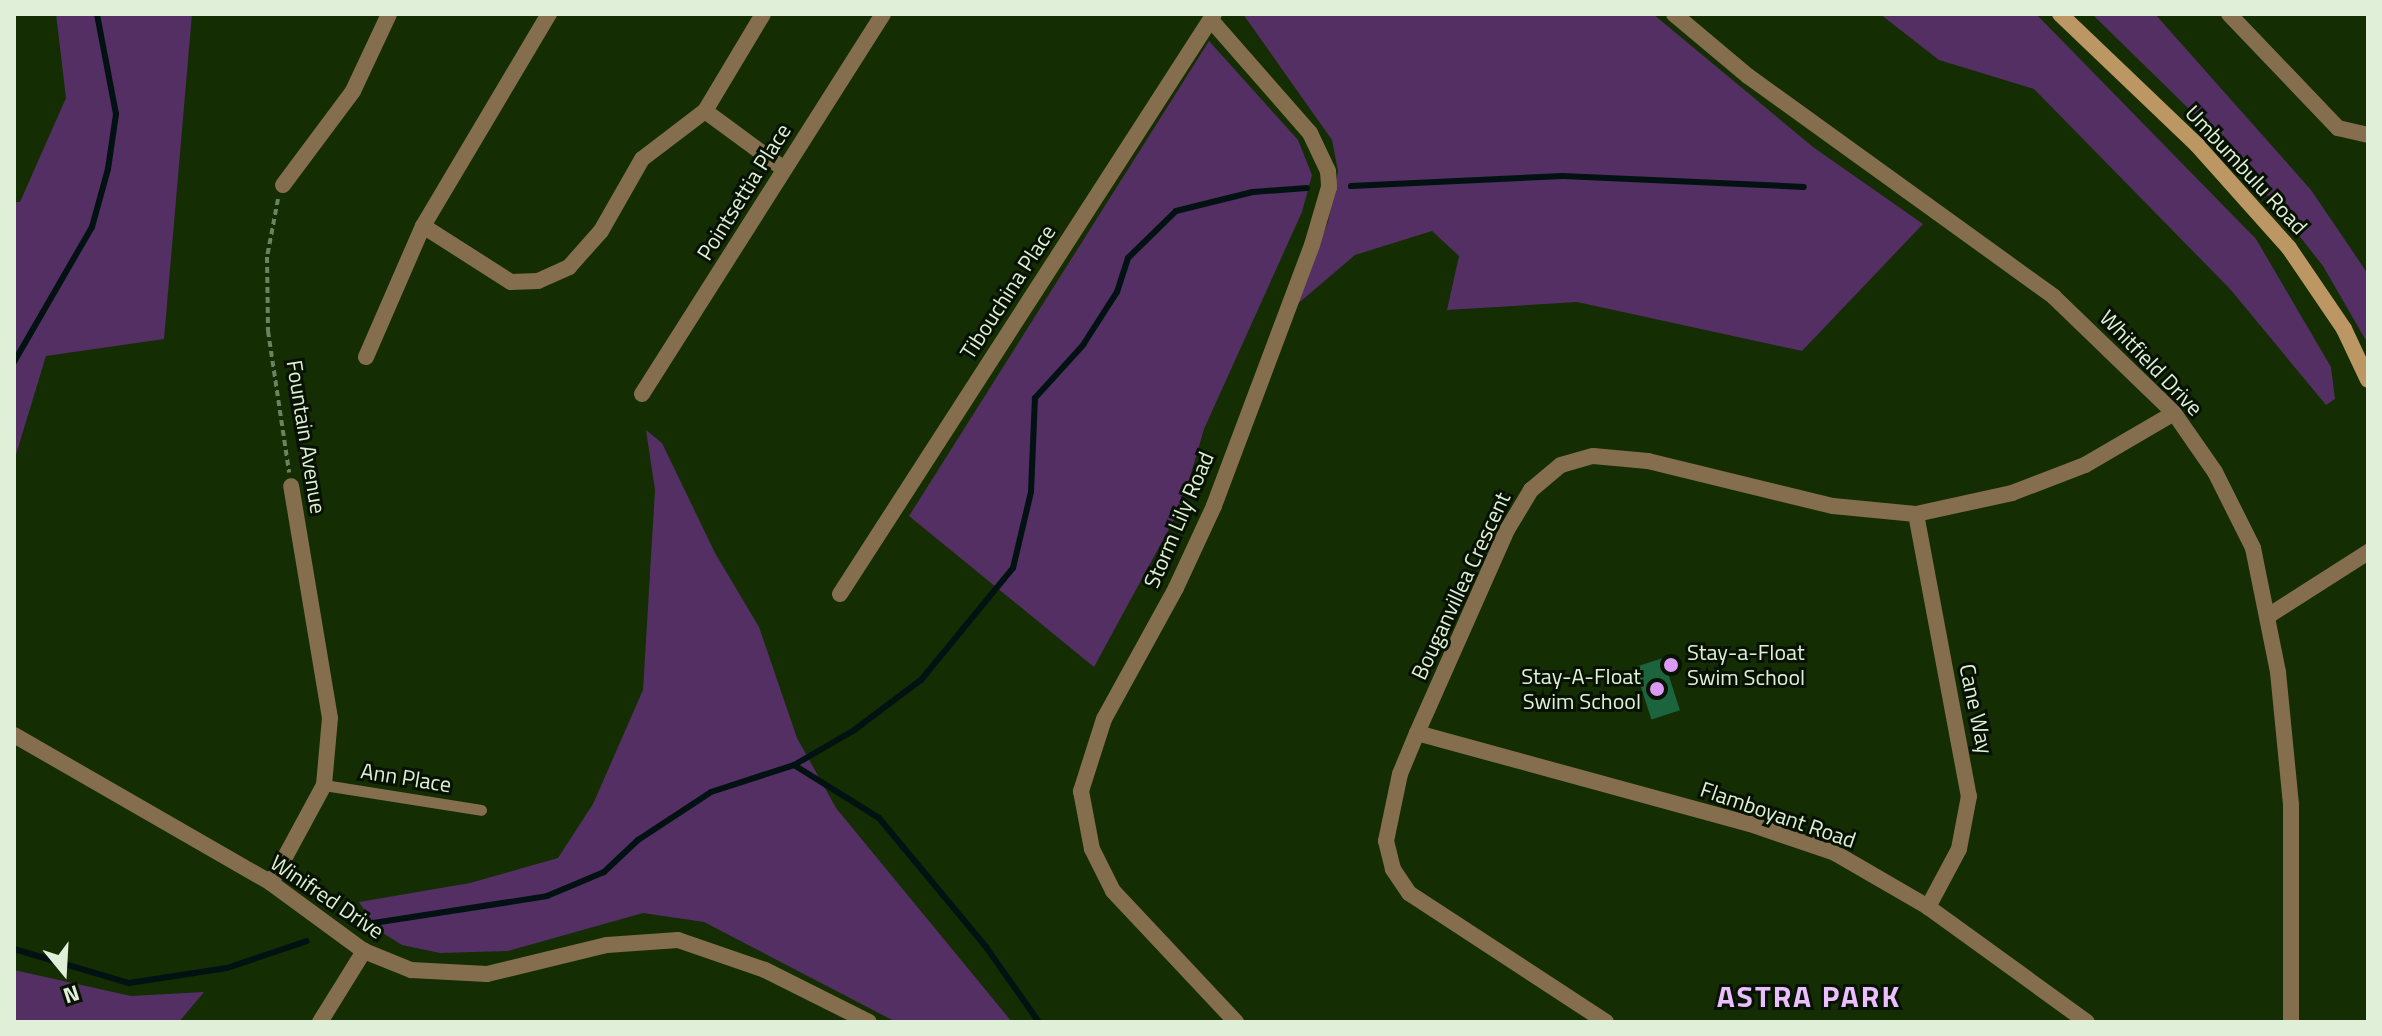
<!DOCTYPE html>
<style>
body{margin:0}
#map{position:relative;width:2382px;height:1036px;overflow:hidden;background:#142d02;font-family:"Titillium Web",sans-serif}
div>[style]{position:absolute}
.green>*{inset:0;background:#542f63}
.stream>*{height:6px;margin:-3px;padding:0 3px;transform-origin:3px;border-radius:3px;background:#021212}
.building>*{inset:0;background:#1b643d;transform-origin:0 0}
.path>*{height:4px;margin-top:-2px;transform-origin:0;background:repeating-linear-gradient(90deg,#6d825f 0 6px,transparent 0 10px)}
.service>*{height:11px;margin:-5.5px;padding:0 5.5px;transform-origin:5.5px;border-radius:5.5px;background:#856e4e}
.minor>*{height:16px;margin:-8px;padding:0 8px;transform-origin:8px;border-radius:8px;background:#856e4e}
.secondary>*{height:16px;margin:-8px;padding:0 8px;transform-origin:8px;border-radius:8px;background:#bc9763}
.dots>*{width:22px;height:22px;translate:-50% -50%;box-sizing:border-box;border:4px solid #071203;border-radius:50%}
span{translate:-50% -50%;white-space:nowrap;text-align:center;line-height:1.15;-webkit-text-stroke:6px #071203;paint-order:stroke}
.street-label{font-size:22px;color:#e0f0d8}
.poi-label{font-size:22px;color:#e0f0d8}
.left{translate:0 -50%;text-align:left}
.right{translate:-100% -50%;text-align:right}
.district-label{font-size:30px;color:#ebbeff;font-weight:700;letter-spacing:2px}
.frame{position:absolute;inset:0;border:16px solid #e0f0d8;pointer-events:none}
.north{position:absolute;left:24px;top:932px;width:80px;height:80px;-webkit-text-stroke:6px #071203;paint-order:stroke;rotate:162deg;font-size:22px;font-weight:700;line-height:32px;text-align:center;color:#e0f0d8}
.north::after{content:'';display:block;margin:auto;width:28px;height:36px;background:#e0f0d8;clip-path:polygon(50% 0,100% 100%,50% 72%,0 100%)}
</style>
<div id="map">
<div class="green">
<i style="clip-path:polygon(56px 14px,192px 14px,164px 339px,46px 356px,14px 461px,14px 202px,20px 202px,66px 98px)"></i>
<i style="clip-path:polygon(1243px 14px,1653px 14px,1813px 147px,1923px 224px,1802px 351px,1577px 302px,1447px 310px,1459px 256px,1432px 231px,1355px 255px,1294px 307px,1328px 222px,1338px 171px,1332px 140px)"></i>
<i style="clip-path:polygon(1880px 14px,2036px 14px,2256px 239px,2331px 367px,2335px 399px,2326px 405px,2230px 289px,2034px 89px,1939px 60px)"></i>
<i style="clip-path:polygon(2092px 14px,2155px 14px,2311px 190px,2368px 274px,2368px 344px,2323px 266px,2235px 154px)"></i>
<i style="clip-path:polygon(1209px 41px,1298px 140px,1312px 175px,1302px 212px,1204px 429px,1182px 505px,1094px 667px,909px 516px)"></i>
<i style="clip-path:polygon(646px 430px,662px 443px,715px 553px,759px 627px,797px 738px,836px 808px,1012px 1022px,896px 1022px,704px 922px,643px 913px,508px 951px,440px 953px,402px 945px,378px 930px,359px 902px,470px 883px,558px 858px,593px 804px,643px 690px,655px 490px)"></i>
<i style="clip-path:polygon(14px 970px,131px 996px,204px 992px,179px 1022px,14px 1022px)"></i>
</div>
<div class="stream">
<i style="left:1351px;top:186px;width:212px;rotate:-2.7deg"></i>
<i style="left:1563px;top:176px;width:241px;rotate:2.6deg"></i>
<i style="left:14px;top:362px;width:156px;rotate:-60deg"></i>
<i style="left:92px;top:227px;width:60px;rotate:-74.6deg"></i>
<i style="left:108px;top:169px;width:56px;rotate:-81.7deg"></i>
<i style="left:116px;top:114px;width:102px;rotate:-100.8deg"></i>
<i style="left:794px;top:765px;width:100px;rotate:31.9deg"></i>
<i style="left:879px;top:818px;width:168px;rotate:50.3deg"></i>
<i style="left:986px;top:947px;width:92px;rotate:54.8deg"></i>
<i style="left:367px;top:924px;width:182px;rotate:-8.8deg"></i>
<i style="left:547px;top:896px;width:62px;rotate:-22.8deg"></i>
<i style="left:604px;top:872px;width:47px;rotate:-43.3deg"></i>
<i style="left:638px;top:840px;width:87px;rotate:-33.3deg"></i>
<i style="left:711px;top:792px;width:87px;rotate:-18deg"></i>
<i style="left:794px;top:765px;width:68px;rotate:-30deg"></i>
<i style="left:853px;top:731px;width:85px;rotate:-36.9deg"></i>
<i style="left:921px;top:680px;width:145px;rotate:-50.6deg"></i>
<i style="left:1013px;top:568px;width:78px;rotate:-76.7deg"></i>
<i style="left:1031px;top:492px;width:94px;rotate:-87.6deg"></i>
<i style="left:1035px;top:398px;width:72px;rotate:-47.8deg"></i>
<i style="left:1083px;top:345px;width:63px;rotate:-57.3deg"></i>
<i style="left:1117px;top:292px;width:36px;rotate:-72deg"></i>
<i style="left:1128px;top:258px;width:67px;rotate:-44.4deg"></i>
<i style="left:1176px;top:211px;width:79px;rotate:-13.9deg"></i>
<i style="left:1253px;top:192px;width:54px;rotate:-4.2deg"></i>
<i style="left:14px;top:949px;width:120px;rotate:16.5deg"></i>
<i style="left:129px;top:983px;width:99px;rotate:-8.7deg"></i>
<i style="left:227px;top:968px;width:84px;rotate:-18.6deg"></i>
</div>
<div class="building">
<i style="left:1663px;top:658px;width:55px;height:30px;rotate:72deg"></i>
</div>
<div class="path">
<i style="left:278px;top:199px;width:59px;rotate:100.7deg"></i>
<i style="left:267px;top:257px;width:74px;rotate:89.2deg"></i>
<i style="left:268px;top:331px;width:143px;rotate:81.5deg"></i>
</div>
<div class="service">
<i style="left:324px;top:785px;width:159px;rotate:9deg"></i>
</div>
<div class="minor">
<i style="left:1674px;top:14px;width:97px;rotate:40deg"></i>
<i style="left:1748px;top:76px;width:377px;rotate:35.8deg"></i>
<i style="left:2054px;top:297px;width:167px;rotate:44deg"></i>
<i style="left:2174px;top:413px;width:72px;rotate:55.2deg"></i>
<i style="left:2215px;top:472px;width:85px;rotate:63.4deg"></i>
<i style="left:2253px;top:548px;width:126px;rotate:78.6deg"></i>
<i style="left:2278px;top:672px;width:134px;rotate:84.4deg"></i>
<i style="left:2291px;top:805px;width:217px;rotate:90deg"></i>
<i style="left:2229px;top:14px;width:158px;rotate:46.3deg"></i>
<i style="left:2338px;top:128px;width:31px;rotate:13deg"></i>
<i style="left:1211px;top:20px;width:150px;rotate:48.8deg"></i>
<i style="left:1310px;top:133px;width:42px;rotate:64.7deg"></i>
<i style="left:1328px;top:171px;width:16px;rotate:86deg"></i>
<i style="left:1329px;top:187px;width:60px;rotate:106.3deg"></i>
<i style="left:1312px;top:245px;width:279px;rotate:110.6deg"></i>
<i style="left:1214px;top:506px;width:90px;rotate:114.9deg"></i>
<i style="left:1176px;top:588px;width:149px;rotate:118.8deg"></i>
<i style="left:1104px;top:719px;width:76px;rotate:107.7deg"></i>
<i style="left:1081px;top:791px;width:59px;rotate:79.3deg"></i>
<i style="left:1092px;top:849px;width:47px;rotate:63.4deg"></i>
<i style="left:1113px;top:891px;width:180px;rotate:46.8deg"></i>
<i style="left:705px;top:111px;width:98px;rotate:36.3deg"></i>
<i style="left:283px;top:185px;width:117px;rotate:-53.3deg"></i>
<i style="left:353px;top:91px;width:85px;rotate:-64.9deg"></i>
<i style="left:423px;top:226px;width:104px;rotate:32.5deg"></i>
<i style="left:511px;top:282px;width:27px;rotate:-2deg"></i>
<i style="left:538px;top:281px;width:34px;rotate:-24deg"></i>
<i style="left:569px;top:267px;width:48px;rotate:-48.4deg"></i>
<i style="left:601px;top:231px;width:83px;rotate:-60.3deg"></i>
<i style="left:642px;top:159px;width:79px;rotate:-37.3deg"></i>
<i style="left:705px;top:111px;width:113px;rotate:-59.1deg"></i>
<i style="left:366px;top:357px;width:143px;rotate:-66.5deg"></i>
<i style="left:423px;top:226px;width:247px;rotate:-59.3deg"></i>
<i style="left:642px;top:394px;width:450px;rotate:-57.6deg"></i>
<i style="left:1916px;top:514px;width:287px;rotate:79.4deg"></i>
<i style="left:1969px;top:796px;width:54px;rotate:100.7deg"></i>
<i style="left:1959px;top:849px;width:66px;rotate:118.1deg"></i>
<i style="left:840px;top:594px;width:690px;rotate:-57.18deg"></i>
<i style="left:2268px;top:616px;width:119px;rotate:-32.6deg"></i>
<i style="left:1417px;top:733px;width:345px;rotate:15.3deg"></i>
<i style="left:1750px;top:824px;width:90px;rotate:18.8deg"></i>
<i style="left:1835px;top:853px;width:108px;rotate:30.1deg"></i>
<i style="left:1928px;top:907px;width:196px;rotate:35.9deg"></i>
<i style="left:14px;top:735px;width:297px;rotate:29.9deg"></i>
<i style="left:271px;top:883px;width:115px;rotate:36.2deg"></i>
<i style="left:364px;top:951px;width:51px;rotate:22deg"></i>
<i style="left:411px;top:970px;width:76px;rotate:3deg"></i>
<i style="left:487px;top:974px;width:123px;rotate:-13.6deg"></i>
<i style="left:607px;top:945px;width:71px;rotate:-4deg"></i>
<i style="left:678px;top:940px;width:92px;rotate:19deg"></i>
<i style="left:765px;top:970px;width:116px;rotate:26.6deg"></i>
<i style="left:271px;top:883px;width:111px;rotate:-61.6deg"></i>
<i style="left:324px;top:785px;width:67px;rotate:-84.9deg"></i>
<i style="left:330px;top:718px;width:235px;rotate:-99.5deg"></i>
<i style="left:320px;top:1022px;width:84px;rotate:-58.2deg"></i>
<i style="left:1606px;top:1022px;width:235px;rotate:-146.8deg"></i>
<i style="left:1409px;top:893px;width:29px;rotate:-124deg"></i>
<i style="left:1393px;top:869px;width:29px;rotate:-104deg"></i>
<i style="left:1386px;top:841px;width:68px;rotate:-78.2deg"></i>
<i style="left:1400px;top:774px;width:44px;rotate:-67.5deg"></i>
<i style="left:1417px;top:733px;width:222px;rotate:-66.1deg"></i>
<i style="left:1507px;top:530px;width:47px;rotate:-59deg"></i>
<i style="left:1531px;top:490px;width:39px;rotate:-40deg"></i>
<i style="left:1561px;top:465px;width:33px;rotate:-16deg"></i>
<i style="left:1593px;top:456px;width:55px;rotate:5.2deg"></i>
<i style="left:1648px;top:461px;width:190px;rotate:13.7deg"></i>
<i style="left:1833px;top:506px;width:83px;rotate:5.5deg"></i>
<i style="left:1916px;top:514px;width:98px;rotate:-12.3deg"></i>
<i style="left:2012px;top:493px;width:78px;rotate:-21deg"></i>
<i style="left:2085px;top:465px;width:103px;rotate:-30.3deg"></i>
</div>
<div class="secondary">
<i style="left:2060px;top:14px;width:190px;rotate:43.7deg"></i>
<i style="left:2197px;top:145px;width:138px;rotate:48.2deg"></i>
<i style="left:2289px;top:248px;width:98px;rotate:55.8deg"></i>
<i style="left:2344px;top:329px;width:56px;rotate:64.8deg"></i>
</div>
<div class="dots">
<i style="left:1671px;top:665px;background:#da9af6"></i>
<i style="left:1657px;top:689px;background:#da9af6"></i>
</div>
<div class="street-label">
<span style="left:2246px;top:170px;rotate:47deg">Umbumbulu Road</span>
<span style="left:744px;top:192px;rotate:-58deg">Pointsettia Place</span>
<span style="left:1008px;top:292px;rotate:-57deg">Tibouchina Place</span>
<span style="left:2151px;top:363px;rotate:46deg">Whitfield Drive</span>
<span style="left:306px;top:437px;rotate:81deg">Fountain Avenue</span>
<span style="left:1179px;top:520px;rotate:-67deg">Storm Lily Road</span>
<span style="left:1461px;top:586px;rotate:-65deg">Bouganvillea Crescent</span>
<span style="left:1976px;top:709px;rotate:78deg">Cane Way</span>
<span style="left:406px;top:778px;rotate:9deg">Ann Place</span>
<span style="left:1778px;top:815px;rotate:19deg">Flamboyant Road</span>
<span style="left:327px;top:897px;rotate:34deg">Winifred Drive</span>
</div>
<div class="poi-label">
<span class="left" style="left:1687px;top:665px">Stay-a-Float<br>Swim School</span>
<span class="right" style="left:1641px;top:689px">Stay-A-Float<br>Swim School</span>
</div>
<div class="district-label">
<span style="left:1809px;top:996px">ASTRA PARK</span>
</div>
<div class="frame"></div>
<div class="north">N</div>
</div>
